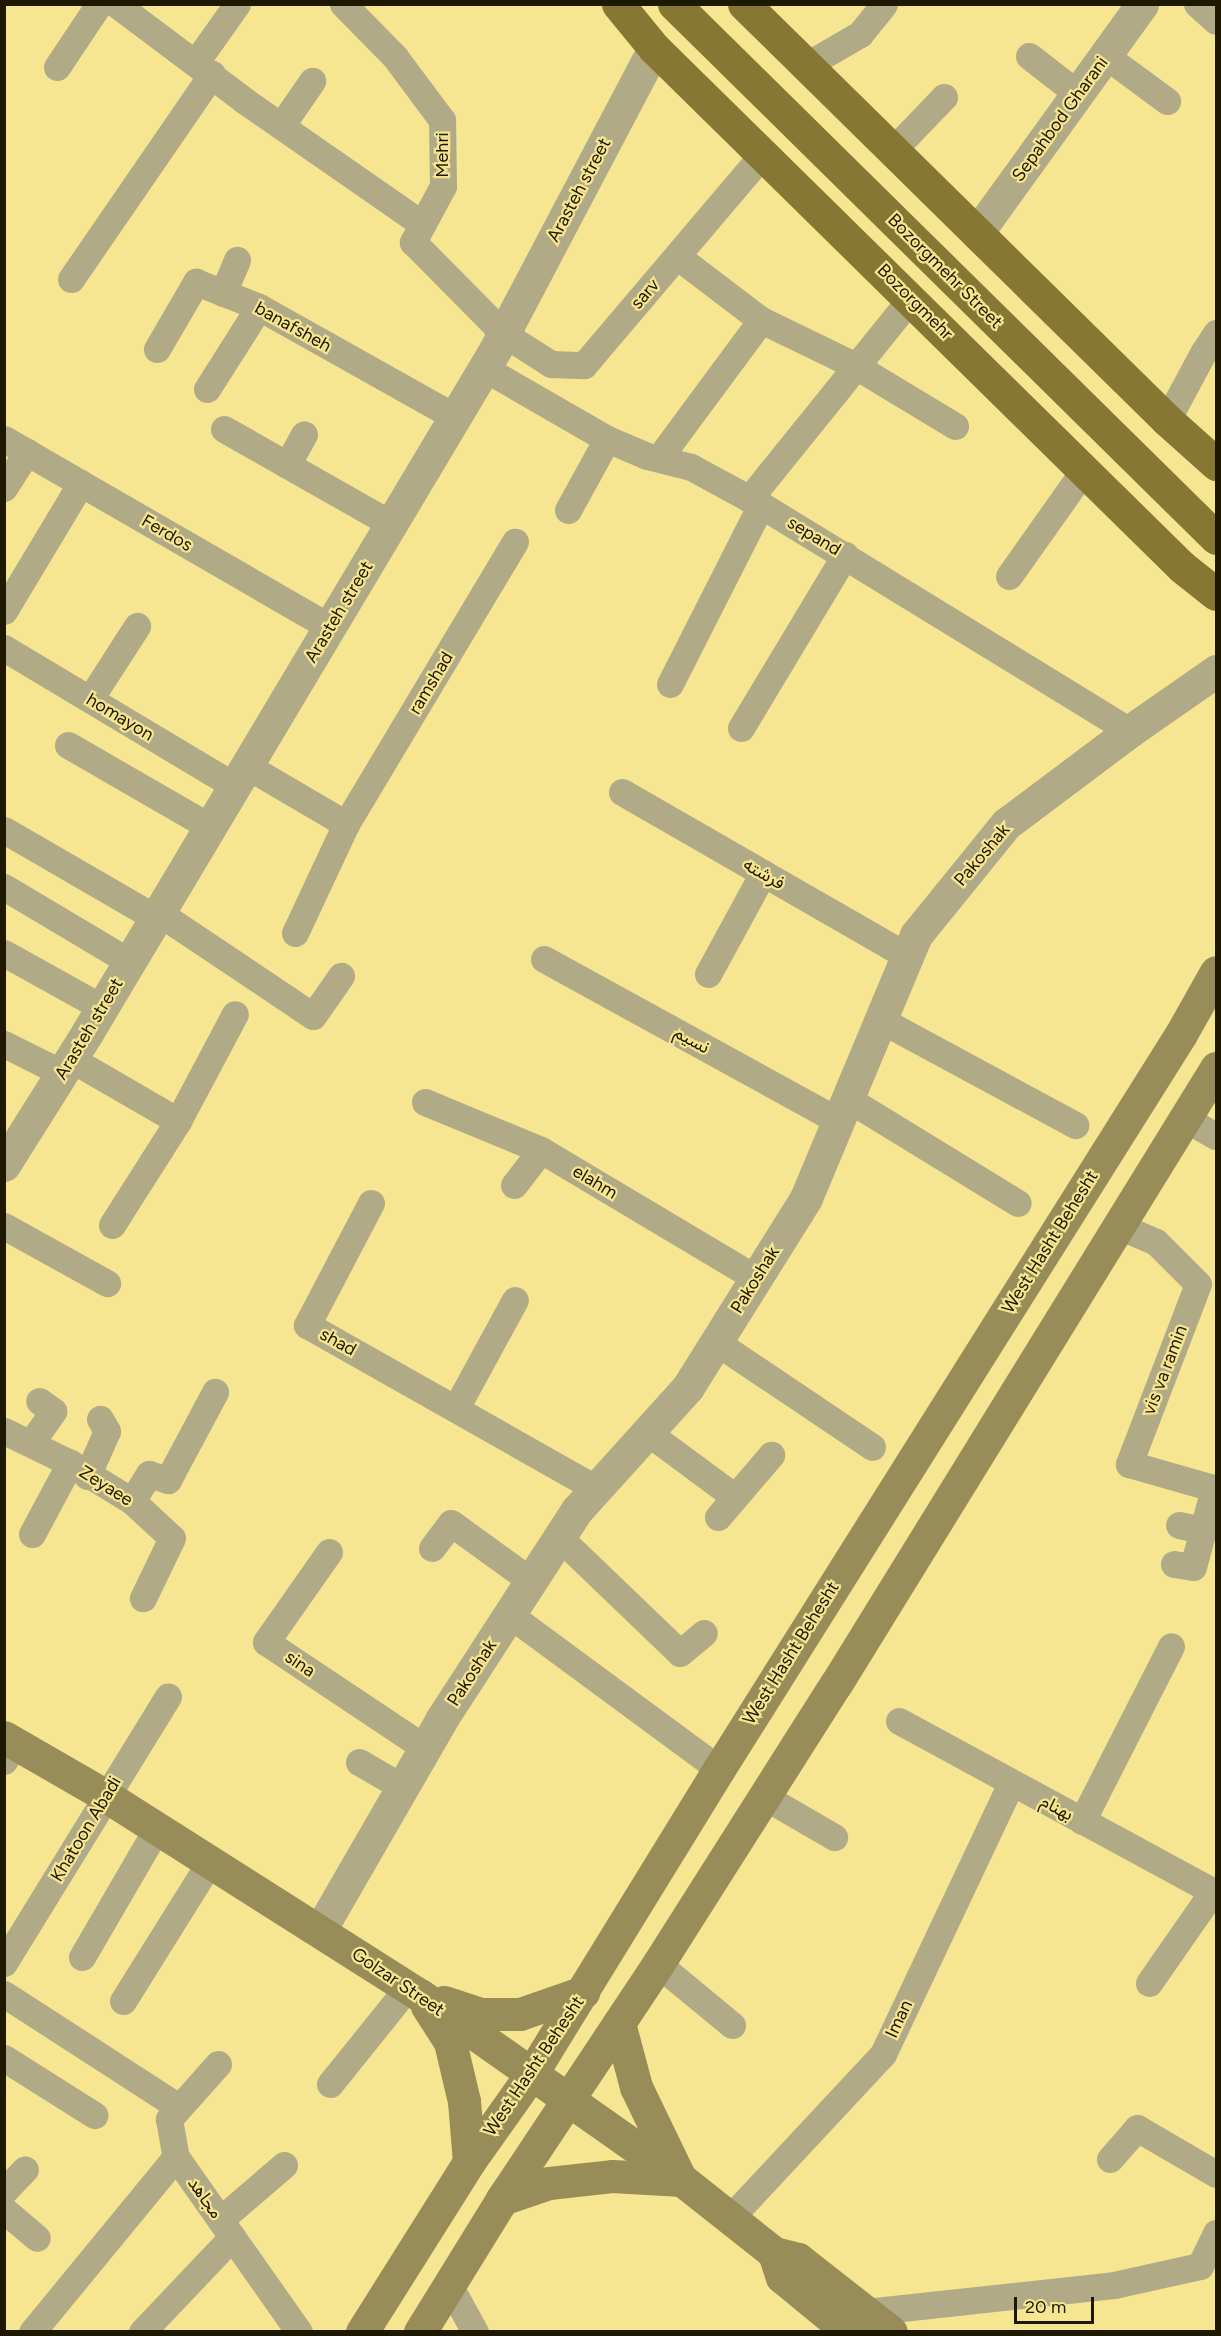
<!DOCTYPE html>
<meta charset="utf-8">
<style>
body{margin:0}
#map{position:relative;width:1221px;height:2336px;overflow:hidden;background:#f6e591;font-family:Figtree,"Noto Sans Arabic",sans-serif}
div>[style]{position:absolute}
.minor>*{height:27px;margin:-13.5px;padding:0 13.5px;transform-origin:13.5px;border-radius:13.5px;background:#b1aa87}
.tertiary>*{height:33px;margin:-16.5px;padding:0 16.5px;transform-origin:16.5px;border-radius:16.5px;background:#b1aa87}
.secondary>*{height:33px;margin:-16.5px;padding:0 16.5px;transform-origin:16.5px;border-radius:16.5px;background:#988d58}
.primary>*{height:33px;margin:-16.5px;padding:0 16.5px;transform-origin:16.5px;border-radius:16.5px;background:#867832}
span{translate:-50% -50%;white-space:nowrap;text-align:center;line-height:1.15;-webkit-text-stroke:4.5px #f6e591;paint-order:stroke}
.street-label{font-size:18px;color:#1e1801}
.frame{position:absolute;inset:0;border:6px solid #1e1801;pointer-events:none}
.scale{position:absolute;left:1014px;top:2297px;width:80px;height:27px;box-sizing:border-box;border:3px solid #1e1801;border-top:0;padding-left:8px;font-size:18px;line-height:21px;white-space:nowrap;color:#1e1801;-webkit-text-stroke:4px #f6e591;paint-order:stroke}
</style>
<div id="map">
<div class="minor">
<i style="left:116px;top:4px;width:161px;rotate:36.9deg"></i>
<i style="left:245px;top:101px;width:216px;rotate:34.8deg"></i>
<i style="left:343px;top:4px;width:74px;rotate:45.5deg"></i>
<i style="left:395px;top:57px;width:79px;rotate:53.3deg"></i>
<i style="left:442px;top:120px;width:66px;rotate:89.1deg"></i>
<i style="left:443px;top:186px;width:64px;rotate:118.2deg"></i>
<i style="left:413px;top:242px;width:129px;rotate:45.3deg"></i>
<i style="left:504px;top:334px;width:56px;rotate:32.6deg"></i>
<i style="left:551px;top:364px;width:33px;rotate:2deg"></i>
<i style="left:584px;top:365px;width:277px;rotate:-49.7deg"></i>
<i style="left:1197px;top:4px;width:25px;rotate:42deg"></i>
<i style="left:1029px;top:56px;width:62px;rotate:37.8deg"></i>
<i style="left:1106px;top:56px;width:76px;rotate:36.4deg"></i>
<i style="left:196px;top:62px;width:71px;rotate:-54.7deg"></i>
<i style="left:805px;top:66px;width:64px;rotate:-30.2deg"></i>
<i style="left:860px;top:34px;width:38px;rotate:-51deg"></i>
<i style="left:57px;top:67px;width:76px;rotate:-56.3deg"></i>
<i style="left:281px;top:126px;width:55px;rotate:-55.4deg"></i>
<i style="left:892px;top:151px;width:75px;rotate:-46.1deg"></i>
<i style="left:678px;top:257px;width:104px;rotate:37.2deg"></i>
<i style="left:761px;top:320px;width:103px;rotate:25.8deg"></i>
<i style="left:854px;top:365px;width:118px;rotate:31.1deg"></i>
<i style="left:71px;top:279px;width:249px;rotate:-55.5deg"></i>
<i style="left:223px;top:293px;width:36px;rotate:-67deg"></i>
<i style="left:157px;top:349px;width:78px;rotate:-59.8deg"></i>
<i style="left:196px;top:282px;width:68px;rotate:21.6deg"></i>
<i style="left:259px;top:307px;width:225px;rotate:29.3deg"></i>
<i style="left:484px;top:368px;width:142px;rotate:30deg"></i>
<i style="left:607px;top:439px;width:43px;rotate:23deg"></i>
<i style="left:647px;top:456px;width:45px;rotate:14deg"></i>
<i style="left:691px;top:467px;width:80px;rotate:28.5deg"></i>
<i style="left:761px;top:505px;width:433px;rotate:31.5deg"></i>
<i style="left:207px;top:389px;width:97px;rotate:-57.6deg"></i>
<i style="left:1167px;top:420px;width:76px;rotate:-61.8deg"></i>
<i style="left:1203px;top:353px;width:24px;rotate:-57deg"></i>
<i style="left:224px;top:429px;width:192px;rotate:29.6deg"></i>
<i style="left:4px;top:439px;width:375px;rotate:30deg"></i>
<i style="left:659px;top:458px;width:172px;rotate:-53.5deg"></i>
<i style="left:287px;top:465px;width:35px;rotate:-61deg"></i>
<i style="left:4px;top:488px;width:43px;rotate:-57.4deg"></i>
<i style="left:749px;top:499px;width:258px;rotate:-51.1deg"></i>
<i style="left:568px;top:510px;width:81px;rotate:-61.2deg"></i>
<i style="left:1009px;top:576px;width:130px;rotate:-54.7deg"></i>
<i style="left:4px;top:611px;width:149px;rotate:-59deg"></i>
<i style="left:4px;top:648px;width:269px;rotate:30.9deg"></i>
<i style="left:670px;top:684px;width:201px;rotate:-63.1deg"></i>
<i style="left:90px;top:699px;width:87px;rotate:-57.2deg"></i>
<i style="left:741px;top:728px;width:202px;rotate:-59deg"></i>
<i style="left:68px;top:745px;width:164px;rotate:30deg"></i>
<i style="left:247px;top:766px;width:115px;rotate:30.4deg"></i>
<i style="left:622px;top:792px;width:329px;rotate:29.9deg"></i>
<i style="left:4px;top:830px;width:176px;rotate:30.1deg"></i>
<i style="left:4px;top:887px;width:147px;rotate:30.8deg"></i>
<i style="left:159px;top:913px;width:185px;rotate:33.8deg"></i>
<i style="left:313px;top:1016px;width:49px;rotate:-55deg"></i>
<i style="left:295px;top:933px;width:120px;rotate:-64.9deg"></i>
<i style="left:346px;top:824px;width:329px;rotate:-59.1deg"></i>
<i style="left:4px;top:953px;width:113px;rotate:29.1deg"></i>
<i style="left:544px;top:959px;width:337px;rotate:28.8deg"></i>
<i style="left:708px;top:974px;width:115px;rotate:-61.4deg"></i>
<i style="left:881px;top:1020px;width:221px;rotate:28.4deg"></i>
<i style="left:4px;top:1044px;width:65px;rotate:26.6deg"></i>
<i style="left:71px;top:1059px;width:124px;rotate:30.1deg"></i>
<i style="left:848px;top:1099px;width:199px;rotate:31.5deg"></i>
<i style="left:425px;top:1102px;width:126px;rotate:22.5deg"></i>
<i style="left:541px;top:1150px;width:250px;rotate:30.8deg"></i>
<i style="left:1186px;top:1119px;width:34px;rotate:30deg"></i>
<i style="left:514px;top:1185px;width:44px;rotate:-52.4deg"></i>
<i style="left:371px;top:1203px;width:138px;rotate:117.7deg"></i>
<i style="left:307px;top:1325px;width:333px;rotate:29.5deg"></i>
<i style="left:112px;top:1225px;width:123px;rotate:-57.6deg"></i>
<i style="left:178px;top:1121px;width:121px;rotate:-62deg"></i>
<i style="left:4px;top:1226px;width:118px;rotate:29deg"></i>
<i style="left:1119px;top:1226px;width:40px;rotate:23.4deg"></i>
<i style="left:1156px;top:1242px;width:59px;rotate:45deg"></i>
<i style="left:1198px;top:1284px;width:193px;rotate:111deg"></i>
<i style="left:1129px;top:1464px;width:91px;rotate:16deg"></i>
<i style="left:716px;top:1342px;width:188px;rotate:33.9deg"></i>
<i style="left:456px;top:1408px;width:123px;rotate:-61.4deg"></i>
<i style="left:4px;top:1431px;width:73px;rotate:25.9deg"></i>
<i style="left:70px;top:1463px;width:73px;rotate:31.5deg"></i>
<i style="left:132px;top:1501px;width:54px;rotate:42.8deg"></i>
<i style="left:172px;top:1538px;width:67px;rotate:115.8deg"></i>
<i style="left:647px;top:1432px;width:109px;rotate:36.5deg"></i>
<i style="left:31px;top:1443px;width:39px;rotate:-55deg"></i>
<i style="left:53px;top:1411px;width:17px;rotate:-144deg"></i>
<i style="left:87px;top:1476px;width:49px;rotate:-66deg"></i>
<i style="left:107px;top:1431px;width:14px;rotate:-120deg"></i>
<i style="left:132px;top:1501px;width:32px;rotate:-58deg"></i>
<i style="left:149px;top:1474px;width:20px;rotate:18deg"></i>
<i style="left:168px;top:1480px;width:100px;rotate:-61.9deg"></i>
<i style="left:718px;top:1517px;width:82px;rotate:-49.5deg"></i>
<i style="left:1179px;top:1525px;width:25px;rotate:12deg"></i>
<i style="left:32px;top:1534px;width:81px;rotate:-61.8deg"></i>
<i style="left:560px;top:1538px;width:166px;rotate:43.8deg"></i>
<i style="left:680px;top:1653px;width:31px;rotate:-40deg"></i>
<i style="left:432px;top:1548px;width:31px;rotate:-53deg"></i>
<i style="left:451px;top:1523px;width:99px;rotate:35.9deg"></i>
<i style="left:329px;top:1552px;width:110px;rotate:125deg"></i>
<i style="left:266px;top:1642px;width:191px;rotate:33.7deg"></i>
<i style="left:1174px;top:1564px;width:19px;rotate:9deg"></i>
<i style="left:1193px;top:1567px;width:82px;rotate:-75.1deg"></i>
<i style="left:510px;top:1615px;width:260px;rotate:36.4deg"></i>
<i style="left:899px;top:1721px;width:361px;rotate:28.5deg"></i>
<i style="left:4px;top:1761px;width:22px;rotate:-56deg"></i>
<i style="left:359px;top:1762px;width:50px;rotate:30.2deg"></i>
<i style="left:765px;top:1797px;width:80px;rotate:30.1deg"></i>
<i style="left:1082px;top:1821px;width:196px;rotate:-63deg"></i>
<i style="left:82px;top:1957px;width:149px;rotate:-59.8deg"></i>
<i style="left:4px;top:1963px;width:313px;rotate:-58.4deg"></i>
<i style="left:658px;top:1964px;width:96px;rotate:39.5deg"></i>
<i style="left:1149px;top:1983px;width:112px;rotate:-55.2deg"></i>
<i style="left:4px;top:1994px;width:208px;rotate:32.9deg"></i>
<i style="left:123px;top:2001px;width:164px;rotate:-58deg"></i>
<i style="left:4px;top:2058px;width:107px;rotate:32.3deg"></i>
<i style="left:218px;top:2064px;width:74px;rotate:131.7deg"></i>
<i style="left:169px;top:2119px;width:39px;rotate:80deg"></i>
<i style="left:176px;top:2157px;width:214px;rotate:54.9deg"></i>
<i style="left:330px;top:2084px;width:124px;rotate:-51.2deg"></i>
<i style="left:1110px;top:2159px;width:41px;rotate:-48.9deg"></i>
<i style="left:1137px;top:2128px;width:91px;rotate:30.2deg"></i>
<i style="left:4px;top:2191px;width:30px;rotate:-46deg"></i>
<i style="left:4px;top:2210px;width:43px;rotate:40.3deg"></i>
<i style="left:731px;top:2217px;width:223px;rotate:-47deg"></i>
<i style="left:883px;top:2054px;width:300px;rotate:-64.7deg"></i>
<i style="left:221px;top:2219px;width:83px;rotate:-40.6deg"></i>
<i style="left:448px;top:2283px;width:56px;rotate:61.1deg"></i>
<i style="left:866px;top:2312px;width:249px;rotate:-6.2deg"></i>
<i style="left:1114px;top:2285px;width:88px;rotate:-12.5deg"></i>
<i style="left:1200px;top:2266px;width:37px;rotate:-64deg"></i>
<i style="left:32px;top:2332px;width:227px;rotate:-50.6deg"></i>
<i style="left:142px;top:2332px;width:131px;rotate:-46.5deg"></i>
</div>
<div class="tertiary">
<i style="left:977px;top:233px;width:282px;rotate:-54.2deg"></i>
<i style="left:4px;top:1165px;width:156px;rotate:-57.8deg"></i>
<i style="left:87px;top:1033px;width:796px;rotate:-59.15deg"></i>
<i style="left:495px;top:350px;width:341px;rotate:-62.2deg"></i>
<i style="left:320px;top:1930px;width:242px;rotate:-60deg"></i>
<i style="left:441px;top:1720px;width:250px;rotate:-57.1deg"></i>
<i style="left:577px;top:1510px;width:166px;rotate:-47.9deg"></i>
<i style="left:688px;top:1387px;width:223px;rotate:-58deg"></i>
<i style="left:806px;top:1198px;width:285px;rotate:-67.3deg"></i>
<i style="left:916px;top:935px;width:143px;rotate:-51deg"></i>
<i style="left:1006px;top:824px;width:155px;rotate:-36.9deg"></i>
<i style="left:1130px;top:731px;width:105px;rotate:-34.9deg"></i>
</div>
<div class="secondary">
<i style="left:4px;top:1737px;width:118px;rotate:30deg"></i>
<i style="left:106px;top:1796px;width:372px;rotate:32.4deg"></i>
<i style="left:420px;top:1995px;width:321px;rotate:35.2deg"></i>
<i style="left:682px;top:2180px;width:117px;rotate:38.4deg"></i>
<i style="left:774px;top:2253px;width:25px;rotate:14deg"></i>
<i style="left:798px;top:2259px;width:118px;rotate:38.1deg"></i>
<i style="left:444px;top:2002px;width:40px;rotate:18deg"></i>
<i style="left:482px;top:2014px;width:38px"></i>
<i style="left:520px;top:2014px;width:67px;rotate:-19.2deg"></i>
<i style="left:427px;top:2006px;width:43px;rotate:57.4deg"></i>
<i style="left:450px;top:2042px;width:61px;rotate:76.7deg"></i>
<i style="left:464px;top:2101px;width:61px;rotate:85.3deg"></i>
<i style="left:619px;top:2023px;width:66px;rotate:75.1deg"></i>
<i style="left:636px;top:2087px;width:99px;rotate:64.2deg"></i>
<i style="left:502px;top:2199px;width:50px;rotate:-18.8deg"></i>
<i style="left:549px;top:2183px;width:63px;rotate:-6.3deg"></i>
<i style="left:612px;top:2176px;width:70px;rotate:3.3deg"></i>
<i style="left:774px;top:2253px;width:25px;rotate:72deg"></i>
<i style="left:782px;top:2277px;width:87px;rotate:39.4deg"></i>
<i style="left:362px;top:2332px;width:201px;rotate:-57.8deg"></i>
<i style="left:469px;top:2162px;width:109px;rotate:-54.7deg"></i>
<i style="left:532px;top:2073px;width:357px;rotate:-58.4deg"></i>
<i style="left:719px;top:1769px;width:868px;rotate:-57.85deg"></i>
<i style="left:1181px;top:1034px;width:71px;rotate:-60.6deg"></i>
<i style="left:420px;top:2332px;width:156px;rotate:-58.3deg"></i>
<i style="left:502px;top:2199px;width:282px;rotate:-56.4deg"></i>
<i style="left:658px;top:1964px;width:332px;rotate:-57.6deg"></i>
<i style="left:836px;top:1684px;width:724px;rotate:-58.33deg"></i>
</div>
<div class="primary">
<i style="left:618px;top:4px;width:57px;rotate:50.7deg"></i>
<i style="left:654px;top:48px;width:740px;rotate:44.51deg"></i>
<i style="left:1182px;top:567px;width:43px;rotate:38.5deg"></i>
<i style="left:674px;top:4px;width:761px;rotate:44.57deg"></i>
<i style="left:744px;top:4px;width:593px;rotate:44.52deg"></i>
<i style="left:1167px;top:420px;width:66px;rotate:41.9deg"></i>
</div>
<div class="street-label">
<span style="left:1060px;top:119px;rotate:-54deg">Sepahbod Gharani</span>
<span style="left:442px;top:155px;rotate:-90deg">Mehri</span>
<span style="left:579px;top:190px;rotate:-62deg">Arasteh street</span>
<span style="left:945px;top:271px;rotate:45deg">Bozorgmehr Street</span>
<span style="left:645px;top:294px;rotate:-49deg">sarv</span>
<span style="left:915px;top:302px;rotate:45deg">Bozorgmehr</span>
<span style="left:293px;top:327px;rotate:29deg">banafsheh</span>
<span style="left:167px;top:533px;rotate:30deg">Ferdos</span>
<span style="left:814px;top:536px;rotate:31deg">sepand</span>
<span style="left:339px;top:612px;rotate:-59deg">Arasteh street</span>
<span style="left:431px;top:683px;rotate:-59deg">ramshad</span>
<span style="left:120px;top:717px;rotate:31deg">homayon</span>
<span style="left:982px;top:855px;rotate:-50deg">Pakoshak</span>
<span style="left:764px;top:874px;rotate:30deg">فرشته</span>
<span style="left:89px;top:1029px;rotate:-59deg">Arasteh street</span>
<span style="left:692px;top:1040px;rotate:29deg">نسیم</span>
<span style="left:595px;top:1182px;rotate:31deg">elahm</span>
<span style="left:1050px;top:1242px;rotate:-58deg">West Hasht Behesht</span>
<span style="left:755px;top:1280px;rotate:-58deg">Pakoshak</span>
<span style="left:338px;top:1342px;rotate:29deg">shad</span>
<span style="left:1165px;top:1370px;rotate:-69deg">vis va ramin</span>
<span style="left:106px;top:1486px;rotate:32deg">Zeyaee</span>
<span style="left:791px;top:1653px;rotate:-58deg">West Hasht Behesht</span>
<span style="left:300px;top:1664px;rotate:34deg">sina</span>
<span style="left:472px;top:1673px;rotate:-57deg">Pakoshak</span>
<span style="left:1057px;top:1808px;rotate:28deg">بهنام</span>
<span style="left:86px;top:1829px;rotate:-59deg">Khatoon Abadi</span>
<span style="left:398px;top:1982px;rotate:34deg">Golzar Street</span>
<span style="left:899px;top:2019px;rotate:-65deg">Iman</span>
<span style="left:534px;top:2066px;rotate:-56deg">West Hasht Behesht</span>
<span style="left:205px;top:2198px;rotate:55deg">مجاهد</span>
</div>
<div class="frame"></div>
<div class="scale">20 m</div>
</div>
